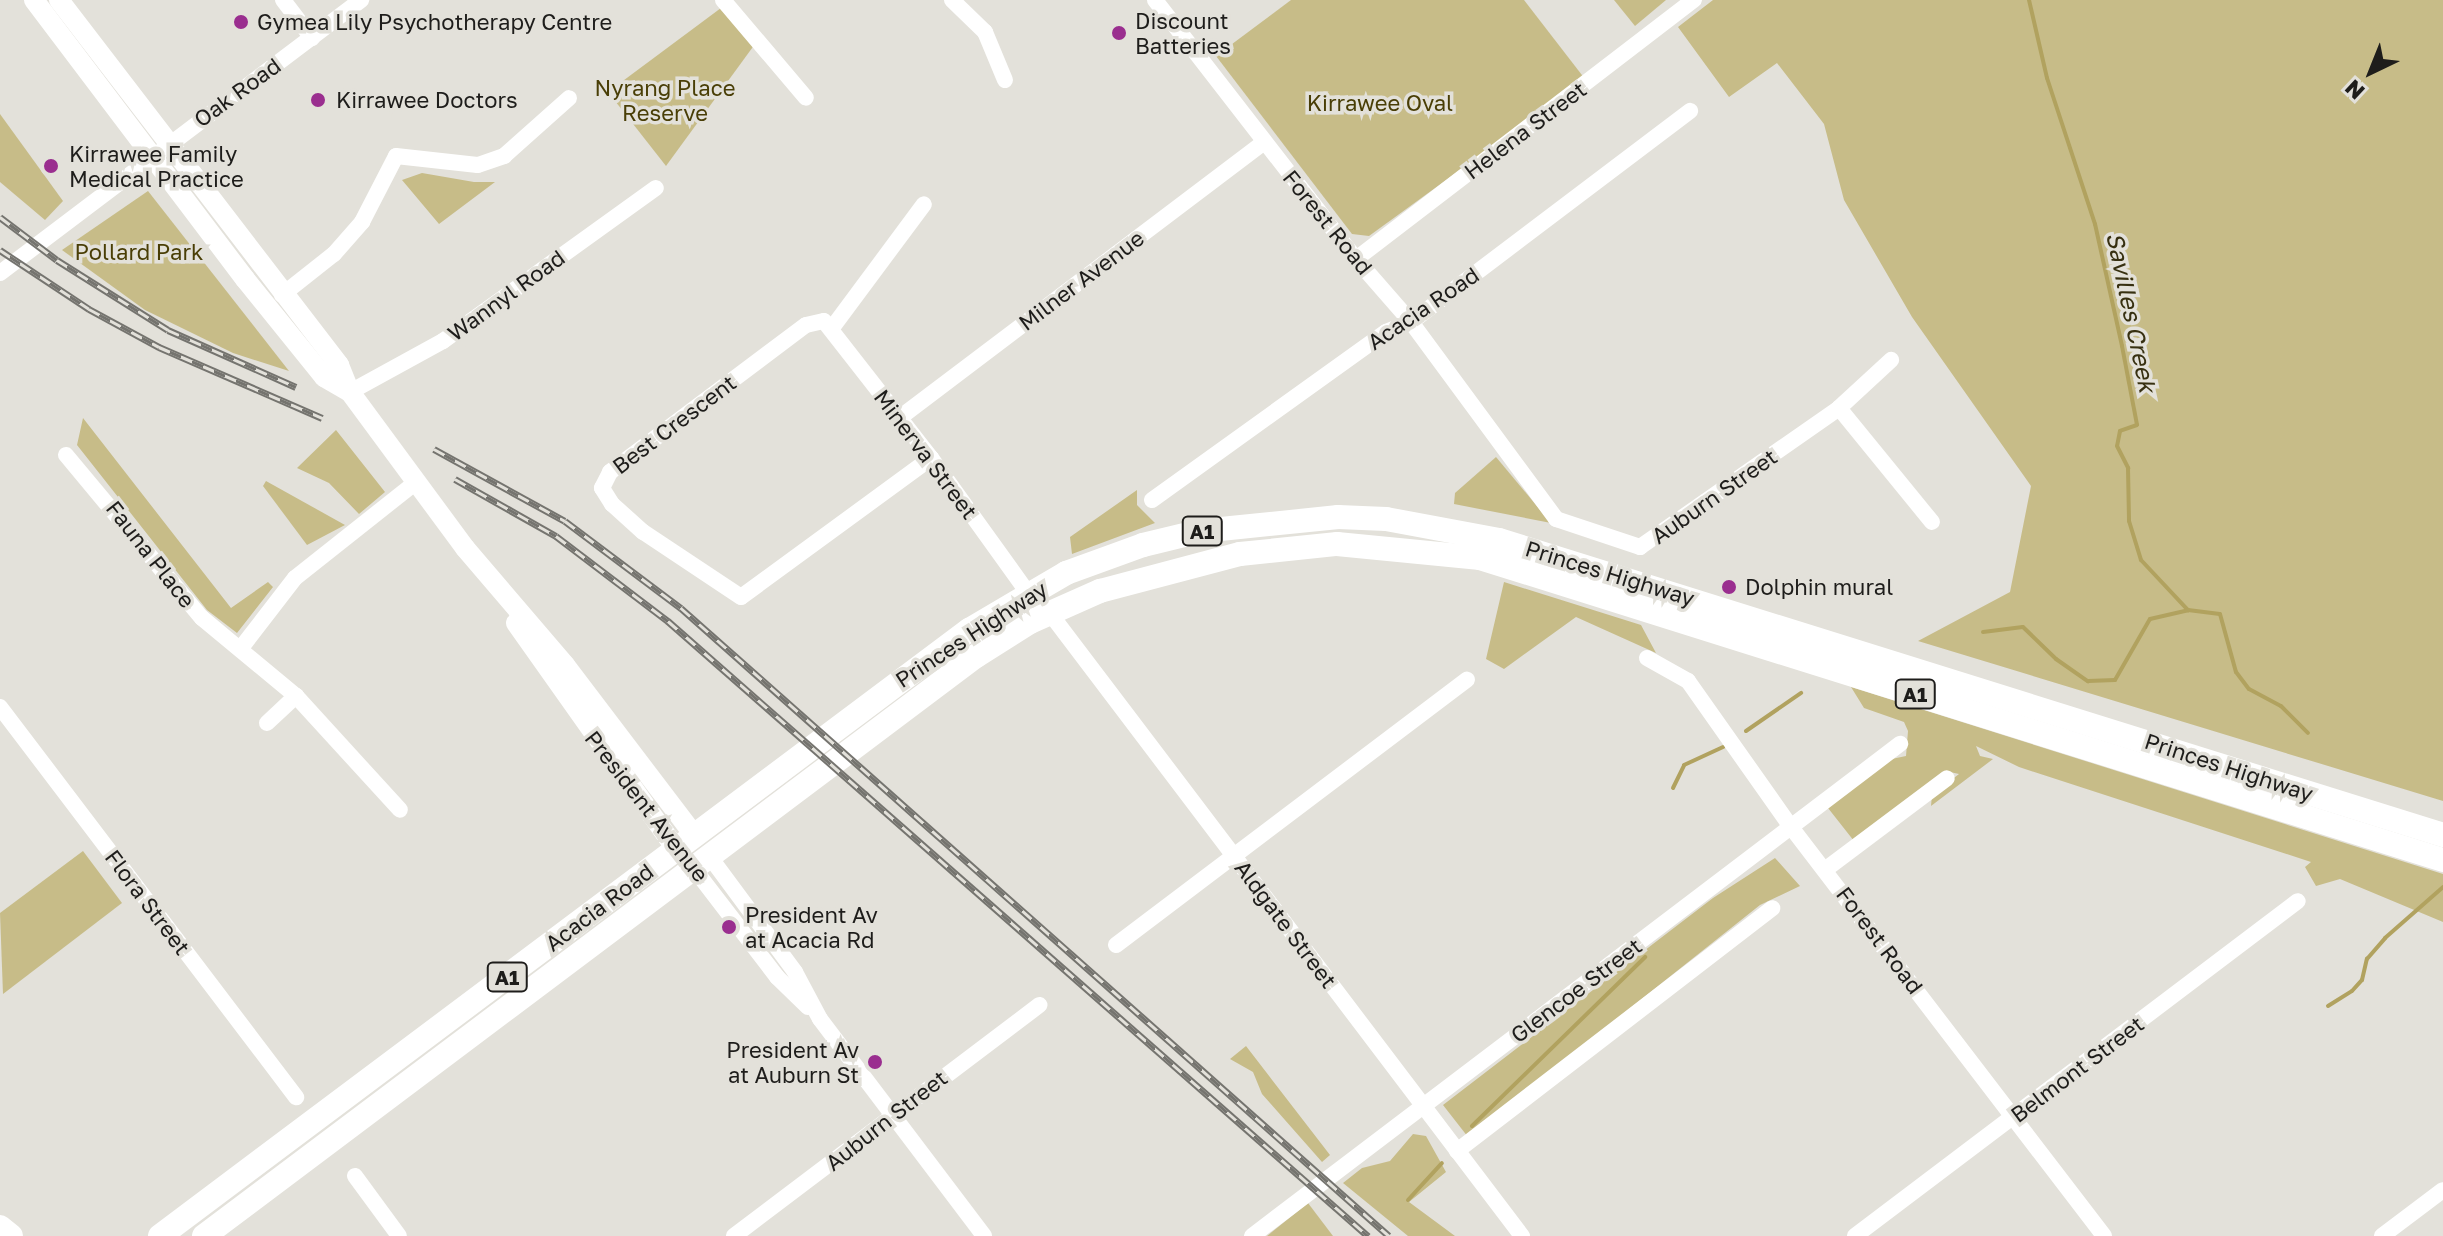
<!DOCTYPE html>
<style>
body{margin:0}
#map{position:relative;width:2443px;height:1236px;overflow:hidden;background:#e3e1da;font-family:"Golos Text",sans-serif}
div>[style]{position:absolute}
.green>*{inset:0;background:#c7bc88}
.stream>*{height:4px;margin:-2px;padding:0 2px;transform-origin:2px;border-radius:2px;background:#b1a25f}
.minor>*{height:16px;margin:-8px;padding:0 8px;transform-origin:8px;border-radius:8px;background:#fff}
.major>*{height:20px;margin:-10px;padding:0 10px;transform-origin:10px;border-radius:10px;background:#fff}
.highway>*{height:24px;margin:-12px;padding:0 12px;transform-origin:12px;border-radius:12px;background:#fff}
.rail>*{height:7px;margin-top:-3.5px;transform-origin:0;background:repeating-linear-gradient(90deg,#e3e1da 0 12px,#75746f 0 24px);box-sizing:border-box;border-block:2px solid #75746f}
.dots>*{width:22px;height:22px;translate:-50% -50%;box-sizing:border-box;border:4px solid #e3e1da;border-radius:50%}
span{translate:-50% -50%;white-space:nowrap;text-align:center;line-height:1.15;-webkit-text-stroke:7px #e3e1da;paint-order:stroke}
.shield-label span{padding:2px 6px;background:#e3e1da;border:2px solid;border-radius:6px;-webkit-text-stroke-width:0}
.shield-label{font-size:20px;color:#1e1d1b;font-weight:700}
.poi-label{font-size:22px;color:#1e1d1b}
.left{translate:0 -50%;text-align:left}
.right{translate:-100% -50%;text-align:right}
.park-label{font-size:22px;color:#493e06}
.street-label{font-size:22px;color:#1e1d1b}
.water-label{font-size:24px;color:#373011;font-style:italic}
.north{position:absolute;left:2331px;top:32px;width:80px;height:80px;-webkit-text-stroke:6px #e3e1da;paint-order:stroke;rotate:223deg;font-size:22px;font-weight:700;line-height:32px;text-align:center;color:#1e1d1b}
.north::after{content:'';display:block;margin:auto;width:28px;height:36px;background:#1e1d1b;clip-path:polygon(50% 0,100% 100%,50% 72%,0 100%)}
</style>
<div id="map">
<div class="green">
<i style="clip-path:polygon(1291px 0,1524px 0,1585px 79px,1369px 236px,1352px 234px,1216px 56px)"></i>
<i style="clip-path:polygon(1614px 0,1666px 0,1635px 26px)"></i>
<i style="clip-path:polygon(1713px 0,2443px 0,2443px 801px,1918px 641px,2010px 592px,2031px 486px,1912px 317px,1844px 200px,1824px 124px,1777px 63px,1729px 97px,1678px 27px)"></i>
<i style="clip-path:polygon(725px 5px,755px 44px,666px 166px,608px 92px)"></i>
<i style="clip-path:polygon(0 114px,63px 201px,45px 220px,0 182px)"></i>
<i style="clip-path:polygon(422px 173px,474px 182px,495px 182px,439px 224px,402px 180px)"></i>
<i style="clip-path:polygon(148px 191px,289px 371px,233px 353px,145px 310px,62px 250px)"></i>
<i style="clip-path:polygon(83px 418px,231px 608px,268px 582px,273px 587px,237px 633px,207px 610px,77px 445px)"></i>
<i style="clip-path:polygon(336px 430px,385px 492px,359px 514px,329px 483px,297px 468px)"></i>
<i style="clip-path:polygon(1496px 457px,1551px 523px,1454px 504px,1455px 493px)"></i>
<i style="clip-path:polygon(266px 481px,345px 525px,307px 545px,263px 486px)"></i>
<i style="clip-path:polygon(1137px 490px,1137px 505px,1155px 523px,1072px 554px,1070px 537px)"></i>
<i style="clip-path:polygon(1504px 582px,1641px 625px,1656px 653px,1576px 617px,1504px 669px,1486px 659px)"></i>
<i style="clip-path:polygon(1851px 687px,2443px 874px,2443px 922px,2340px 879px,2316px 886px,2305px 867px,2311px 862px,2019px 767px,1976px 746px,1980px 756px,1993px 759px,1931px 806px,1932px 795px,1959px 774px,1950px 772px,1854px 841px,1828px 808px,1887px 760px,1906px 756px,1908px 731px,1904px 722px,1864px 708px)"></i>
<i style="clip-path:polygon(83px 851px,122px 903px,3px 994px,0 913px)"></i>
<i style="clip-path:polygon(1775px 858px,1800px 886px,1760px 905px,1468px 1137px,1443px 1105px,1713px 898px)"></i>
<i style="clip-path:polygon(1246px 1046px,1330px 1155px,1322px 1162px,1262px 1094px,1253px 1072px,1230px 1059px)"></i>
<i style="clip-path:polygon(1413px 1134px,1426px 1136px,1446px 1172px,1409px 1202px,1455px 1236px,1408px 1236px,1343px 1183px,1362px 1168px,1390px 1161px)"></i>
<i style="clip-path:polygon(1308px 1203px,1333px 1236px,1267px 1236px)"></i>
</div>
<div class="stream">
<i style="left:2029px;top:0;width:80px;rotate:77deg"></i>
<i style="left:2047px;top:78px;width:154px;rotate:71.8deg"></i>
<i style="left:2095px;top:224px;width:125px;rotate:77.5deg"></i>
<i style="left:2122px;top:346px;width:80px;rotate:79.2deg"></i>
<i style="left:2137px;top:425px;width:18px;rotate:161deg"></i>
<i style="left:2120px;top:431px;width:15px;rotate:101deg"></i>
<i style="left:2117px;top:446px;width:25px;rotate:63deg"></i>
<i style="left:2128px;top:468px;width:53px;rotate:88.9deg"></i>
<i style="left:2129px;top:521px;width:41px;rotate:72.9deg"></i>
<i style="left:2141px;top:560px;width:69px;rotate:46.8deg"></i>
<i style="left:2188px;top:610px;width:32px;rotate:7deg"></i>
<i style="left:2220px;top:614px;width:60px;rotate:74.6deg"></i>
<i style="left:2236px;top:672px;width:21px;rotate:53deg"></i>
<i style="left:2249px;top:689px;width:36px;rotate:28deg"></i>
<i style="left:2281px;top:706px;width:38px;rotate:45deg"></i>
<i style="left:1983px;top:632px;width:40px;rotate:-7.1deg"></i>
<i style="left:2023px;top:627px;width:46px;rotate:44.1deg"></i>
<i style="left:2056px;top:659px;width:39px;rotate:35deg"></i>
<i style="left:2088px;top:681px;width:27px;rotate:-2deg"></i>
<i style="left:2115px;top:680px;width:70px;rotate:-60.2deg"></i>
<i style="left:2150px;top:619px;width:39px;rotate:-13deg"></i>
<i style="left:1746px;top:731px;width:67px;rotate:-34.6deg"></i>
<i style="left:1673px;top:788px;width:25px;rotate:-64deg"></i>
<i style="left:1684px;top:765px;width:43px;rotate:-24.8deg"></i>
<i style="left:2328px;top:1006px;width:28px;rotate:-32deg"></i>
<i style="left:2352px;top:991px;width:15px;rotate:-48deg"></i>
<i style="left:2362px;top:980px;width:22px;rotate:-77deg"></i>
<i style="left:2367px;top:959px;width:28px;rotate:-49deg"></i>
<i style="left:2385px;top:938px;width:77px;rotate:-41.3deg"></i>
<i style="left:1472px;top:1126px;width:242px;rotate:-44.3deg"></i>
<i style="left:1408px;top:1200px;width:50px;rotate:-47.4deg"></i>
</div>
<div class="minor">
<i style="left:283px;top:0;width:48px;rotate:52.7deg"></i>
<i style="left:723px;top:0;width:128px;rotate:49.7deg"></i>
<i style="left:952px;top:0;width:46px;rotate:44.1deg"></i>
<i style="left:985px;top:32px;width:52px;rotate:67.4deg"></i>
<i style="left:1155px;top:0;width:328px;rotate:52.2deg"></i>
<i style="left:1356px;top:259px;width:84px;rotate:48.9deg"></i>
<i style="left:1411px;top:322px;width:245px;rotate:53.6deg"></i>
<i style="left:1556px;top:519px;width:89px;rotate:18.4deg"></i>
<i style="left:1640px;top:547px;width:243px;rotate:-34.9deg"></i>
<i style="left:1839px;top:408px;width:71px;rotate:-42.7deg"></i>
<i style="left:1356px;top:259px;width:426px;rotate:-37.5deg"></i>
<i style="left:0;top:273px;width:453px;rotate:-37.1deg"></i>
<i style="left:282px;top:295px;width:66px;rotate:-38.3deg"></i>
<i style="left:334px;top:254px;width:43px;rotate:-48.8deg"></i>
<i style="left:362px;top:222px;width:74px;rotate:-62.7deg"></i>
<i style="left:396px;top:156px;width:82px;rotate:6.3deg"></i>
<i style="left:478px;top:165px;width:28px;rotate:-19deg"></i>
<i style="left:504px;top:156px;width:87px;rotate:-41.7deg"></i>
<i style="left:832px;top:328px;width:154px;rotate:-53.4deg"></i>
<i style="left:350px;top:392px;width:106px;rotate:-28.7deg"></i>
<i style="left:443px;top:341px;width:262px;rotate:-35.7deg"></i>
<i style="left:1839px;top:408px;width:147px;rotate:50.8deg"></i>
<i style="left:898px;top:419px;width:459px;rotate:-37.1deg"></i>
<i style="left:66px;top:455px;width:212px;rotate:50.2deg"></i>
<i style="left:202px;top:618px;width:122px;rotate:39.7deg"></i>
<i style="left:296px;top:696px;width:154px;rotate:47.6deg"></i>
<i style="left:931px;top:458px;width:235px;rotate:143.8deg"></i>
<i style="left:741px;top:597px;width:118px;rotate:-146.4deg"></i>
<i style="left:643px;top:532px;width:42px;rotate:-137.9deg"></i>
<i style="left:612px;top:504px;width:19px;rotate:-122deg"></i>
<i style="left:602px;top:488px;width:18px;rotate:-63deg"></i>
<i style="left:610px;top:472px;width:245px;rotate:-36.9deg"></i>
<i style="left:806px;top:325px;width:18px;rotate:-13deg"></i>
<i style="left:824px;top:321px;width:174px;rotate:52deg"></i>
<i style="left:931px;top:458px;width:166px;rotate:54.3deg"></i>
<i style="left:1152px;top:500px;width:288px;rotate:-35.7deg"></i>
<i style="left:1386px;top:332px;width:27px;rotate:-22deg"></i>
<i style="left:1411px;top:322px;width:350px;rotate:-37.1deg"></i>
<i style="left:1049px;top:612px;width:783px;rotate:52.84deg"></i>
<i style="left:241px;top:648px;width:88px;rotate:-52.4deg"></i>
<i style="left:295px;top:578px;width:153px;rotate:-38.4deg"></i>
<i style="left:1647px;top:658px;width:47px;rotate:29.3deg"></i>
<i style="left:1688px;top:681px;width:179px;rotate:54.8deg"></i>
<i style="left:1791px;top:827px;width:515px;rotate:52.57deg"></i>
<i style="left:0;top:707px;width:490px;rotate:52.8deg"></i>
<i style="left:267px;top:723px;width:40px;rotate:-43deg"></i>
<i style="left:710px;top:857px;width:143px;rotate:53.5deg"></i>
<i style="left:795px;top:972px;width:53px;rotate:62deg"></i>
<i style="left:820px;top:1019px;width:272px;rotate:52.9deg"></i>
<i style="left:1826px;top:869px;width:151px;rotate:-36.9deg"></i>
<i style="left:695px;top:870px;width:135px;rotate:52.5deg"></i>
<i style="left:777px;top:977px;width:43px;rotate:44.1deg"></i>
<i style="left:1116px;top:945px;width:440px;rotate:-37.1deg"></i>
<i style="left:1457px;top:1151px;width:398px;rotate:-37.6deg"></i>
<i style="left:355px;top:1176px;width:74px;rotate:53.7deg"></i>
<i style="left:734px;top:1236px;width:383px;rotate:-37.1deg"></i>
<i style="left:1252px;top:1236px;width:814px;rotate:-37.21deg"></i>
<i style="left:1855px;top:1236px;width:555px;rotate:-37.1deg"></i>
<i style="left:2382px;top:1236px;width:76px;rotate:-37deg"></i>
</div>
<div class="major">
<i style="left:34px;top:0;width:350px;rotate:52.9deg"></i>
<i style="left:245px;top:279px;width:126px;rotate:51.1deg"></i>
<i style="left:324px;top:377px;width:30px;rotate:30deg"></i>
<i style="left:59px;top:0;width:460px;rotate:52.5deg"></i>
<i style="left:339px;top:365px;width:29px;rotate:68deg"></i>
<i style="left:350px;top:392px;width:194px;rotate:53.6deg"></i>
<i style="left:465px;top:548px;width:154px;rotate:49.5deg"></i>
<i style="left:565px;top:665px;width:213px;rotate:52.8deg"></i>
<i style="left:516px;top:623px;width:277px;rotate:54.7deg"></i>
</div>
<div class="highway">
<i style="left:0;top:1227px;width:14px;rotate:39deg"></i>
<i style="left:160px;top:1236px;width:1011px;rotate:-36.84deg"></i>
<i style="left:969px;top:630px;width:113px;rotate:-30.4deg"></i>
<i style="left:1066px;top:573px;width:82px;rotate:-20deg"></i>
<i style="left:1143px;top:545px;width:60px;rotate:-13.6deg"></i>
<i style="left:1201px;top:531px;width:138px;rotate:-5.8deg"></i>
<i style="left:1338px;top:517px;width:48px;rotate:2.4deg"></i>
<i style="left:1386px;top:519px;width:115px;rotate:10.5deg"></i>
<i style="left:1499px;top:540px;width:989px;rotate:17.35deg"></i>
<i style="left:204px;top:1236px;width:966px;rotate:-36.92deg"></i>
<i style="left:976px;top:656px;width:64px;rotate:-32.2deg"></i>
<i style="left:1030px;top:622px;width:77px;rotate:-23.9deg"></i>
<i style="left:1100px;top:591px;width:145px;rotate:-14.8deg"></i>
<i style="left:1240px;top:554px;width:98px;rotate:-5.9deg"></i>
<i style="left:1337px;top:544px;width:144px;rotate:5.6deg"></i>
<i style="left:1480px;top:558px;width:1009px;rotate:17.41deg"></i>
</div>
<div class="rail">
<i style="left:0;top:217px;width:71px;rotate:37deg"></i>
<i style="left:57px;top:260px;width:131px;rotate:32.2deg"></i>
<i style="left:168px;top:330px;width:140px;rotate:24deg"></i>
<i style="left:0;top:250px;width:107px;rotate:33.5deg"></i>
<i style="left:89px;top:309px;width:80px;rotate:28.5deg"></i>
<i style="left:159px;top:347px;width:178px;rotate:23.5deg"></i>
<i style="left:434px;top:449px;width:149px;rotate:28.8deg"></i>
<i style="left:565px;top:521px;width:145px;rotate:36.9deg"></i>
<i style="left:681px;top:608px;width:946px;rotate:41.57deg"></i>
<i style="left:455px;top:479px;width:116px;rotate:29.4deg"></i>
<i style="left:556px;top:536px;width:141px;rotate:37.2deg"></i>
<i style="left:668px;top:621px;width:932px;rotate:41.3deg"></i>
</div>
<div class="dots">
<i style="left:241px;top:22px;background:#9a2e8f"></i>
<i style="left:1119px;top:33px;background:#9a2e8f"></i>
<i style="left:318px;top:100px;background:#9a2e8f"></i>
<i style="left:51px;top:166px;background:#9a2e8f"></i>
<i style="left:1729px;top:587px;background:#9a2e8f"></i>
<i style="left:729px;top:927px;background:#9a2e8f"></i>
<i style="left:875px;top:1062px;background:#9a2e8f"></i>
</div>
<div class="shield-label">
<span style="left:1202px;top:531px">A1</span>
<span style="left:1915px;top:694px">A1</span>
<span style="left:507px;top:977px">A1</span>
</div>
<div class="poi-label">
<span class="left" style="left:1135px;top:33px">Discount<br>Batteries</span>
<span class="left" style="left:257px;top:22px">Gymea Lily Psychotherapy Centre</span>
<span class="left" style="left:336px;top:100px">Kirrawee Doctors</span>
<span class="left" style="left:69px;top:166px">Kirrawee Family<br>Medical Practice</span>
<span class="left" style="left:1745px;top:587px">Dolphin mural</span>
<span class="left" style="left:745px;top:927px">President Av<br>at Acacia Rd</span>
<span class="right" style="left:859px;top:1062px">President Av<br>at Auburn St</span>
</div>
<div class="park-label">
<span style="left:665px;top:100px">Nyrang Place<br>Reserve</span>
<span style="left:1380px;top:103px">Kirrawee Oval</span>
<span style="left:139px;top:252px">Pollard Park</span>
</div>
<div class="street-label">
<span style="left:237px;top:92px;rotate:-36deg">Oak Road</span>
<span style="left:1525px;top:130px;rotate:-37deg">Helena Street</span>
<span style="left:1328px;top:222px;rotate:51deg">Forest Road</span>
<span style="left:1081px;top:280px;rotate:-37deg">Milner Avenue</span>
<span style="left:506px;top:295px;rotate:-36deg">Wannyl Road</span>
<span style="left:1423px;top:308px;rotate:-34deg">Acacia Road</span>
<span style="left:674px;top:424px;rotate:-37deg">Best Crescent</span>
<span style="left:926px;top:454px;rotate:53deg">Minerva Street</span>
<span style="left:1714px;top:496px;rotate:-35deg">Auburn Street</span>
<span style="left:151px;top:554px;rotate:52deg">Fauna Place</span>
<span style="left:1610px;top:573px;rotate:17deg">Princes Highway</span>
<span style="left:971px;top:634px;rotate:-33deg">Princes Highway</span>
<span style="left:2229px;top:767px;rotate:18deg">Princes Highway</span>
<span style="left:647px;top:806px;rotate:52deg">President Avenue</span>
<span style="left:148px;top:902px;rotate:53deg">Flora Street</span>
<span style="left:599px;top:907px;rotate:-37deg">Acacia Road</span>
<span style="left:1286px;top:924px;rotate:53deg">Aldgate Street</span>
<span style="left:1880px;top:940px;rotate:53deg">Forest Road</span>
<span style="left:1576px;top:990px;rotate:-37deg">Glencoe Street</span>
<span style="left:2077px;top:1069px;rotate:-37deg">Belmont Street</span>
<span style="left:886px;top:1120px;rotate:-38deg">Auburn Street</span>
</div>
<div class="water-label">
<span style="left:2132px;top:312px;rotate:78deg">Savilles Creek</span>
</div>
<div class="north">N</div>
</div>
